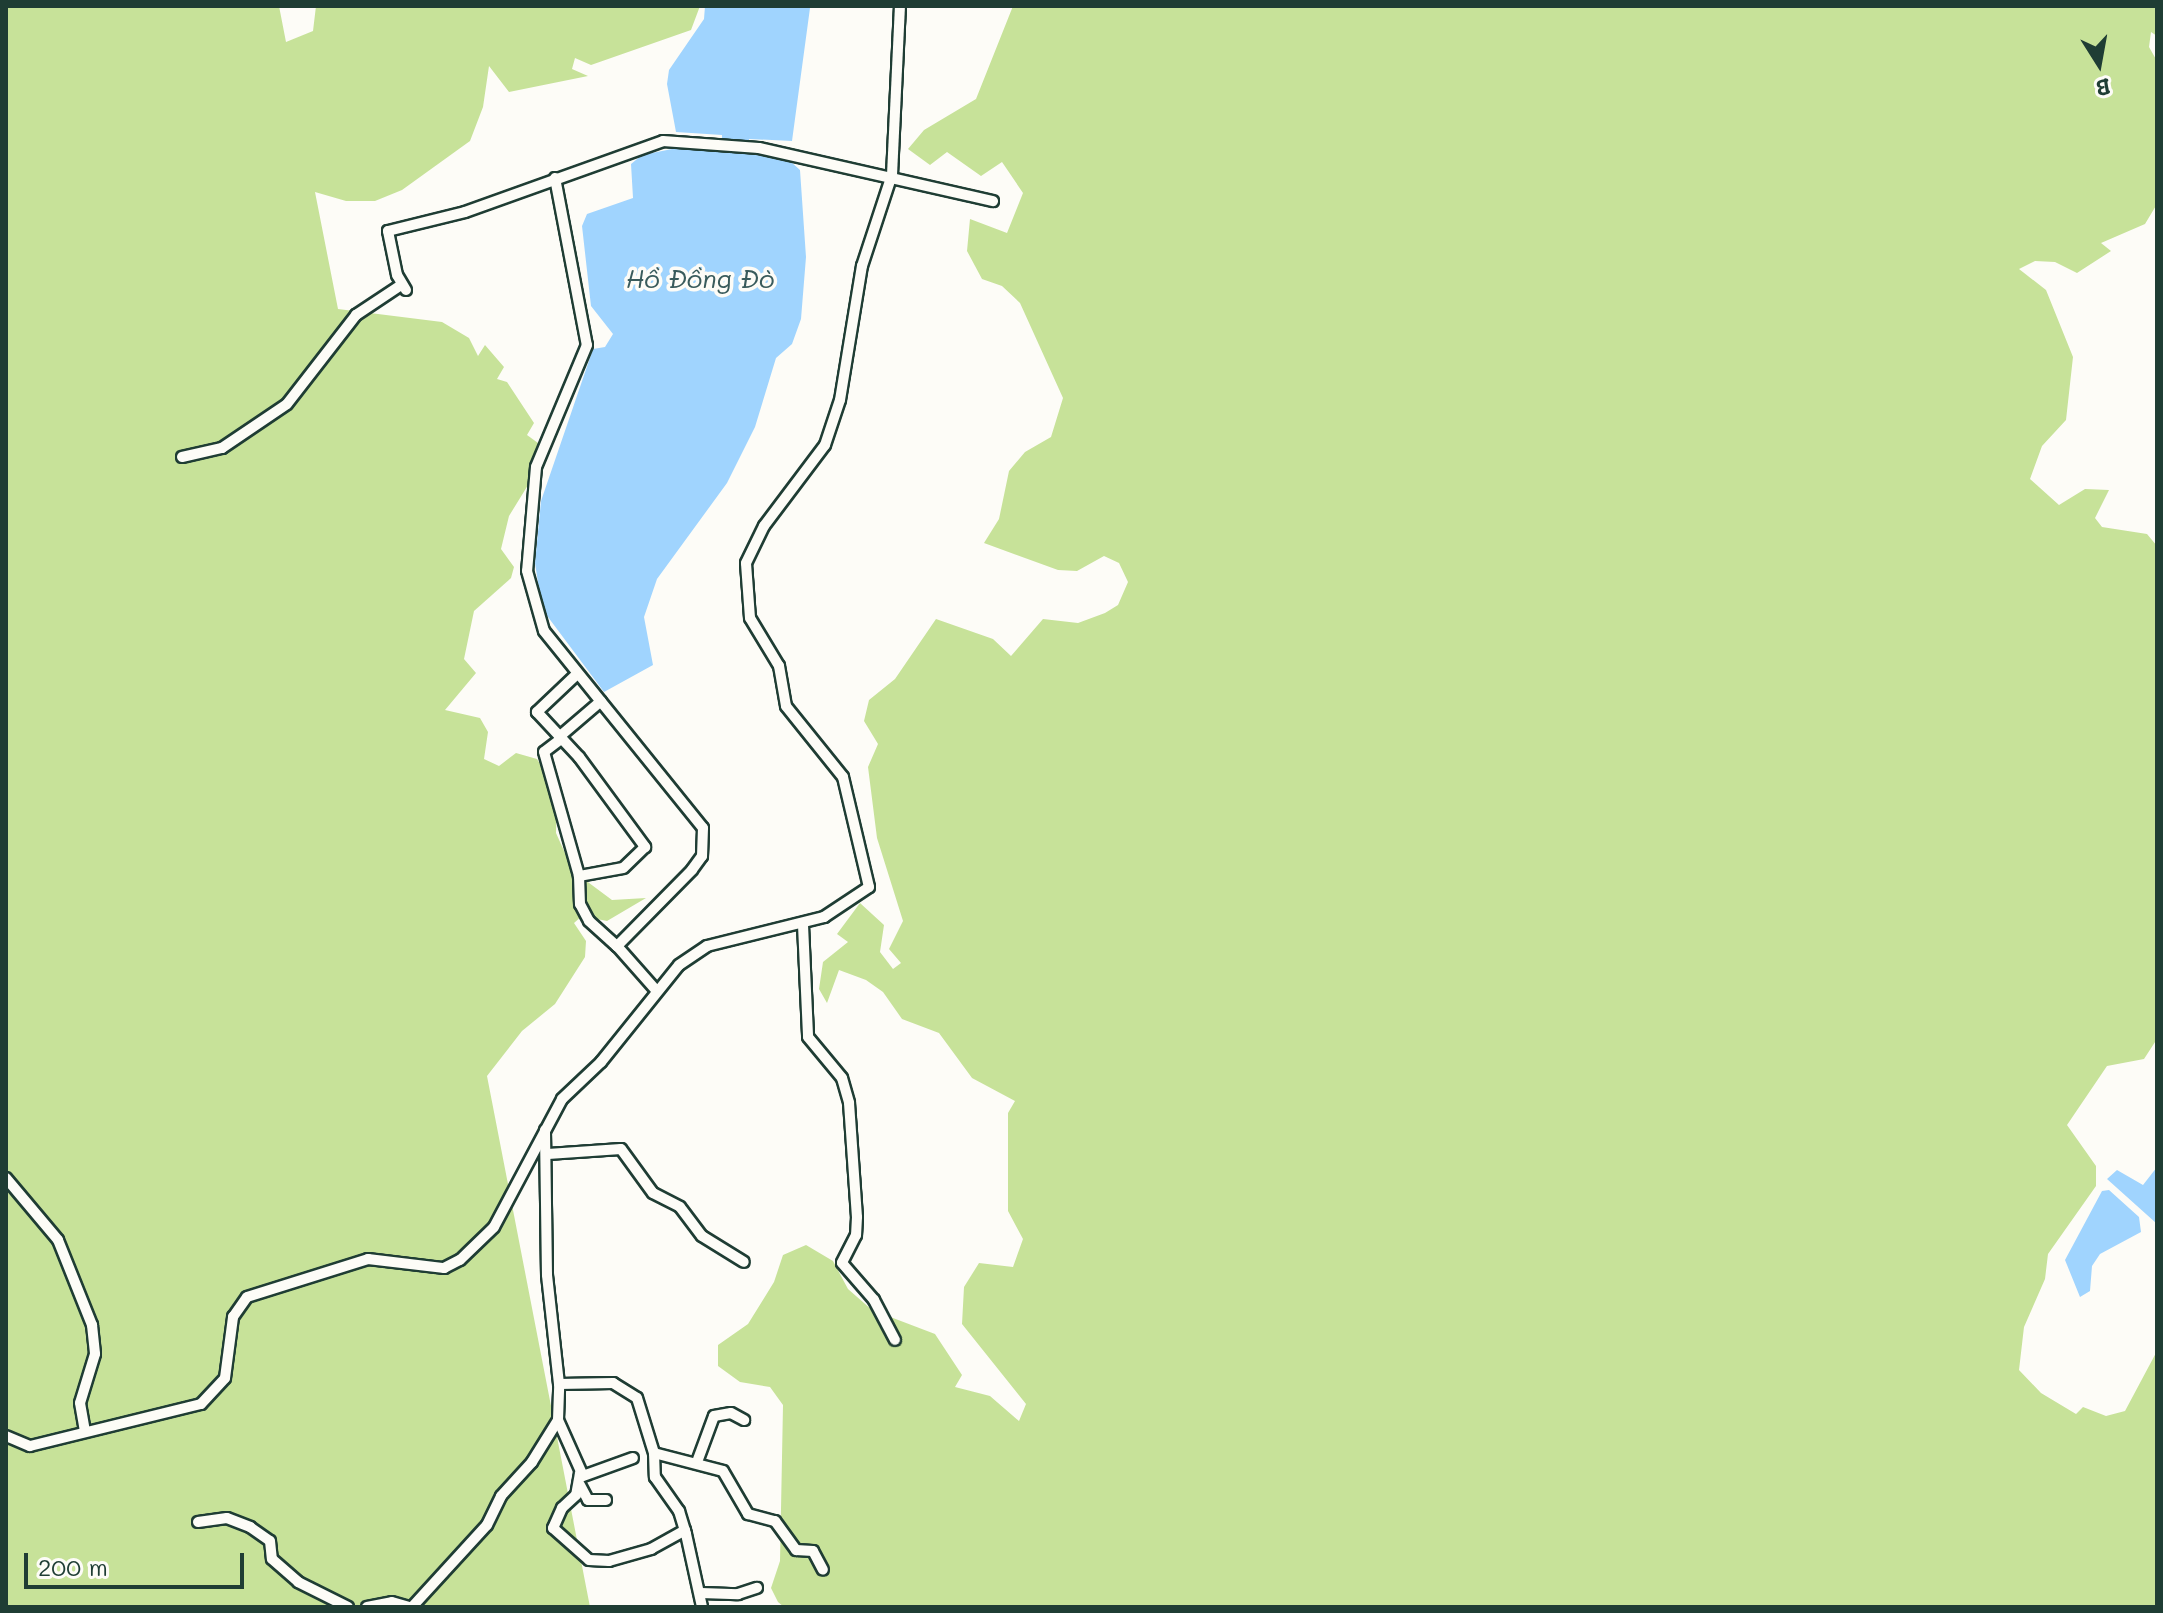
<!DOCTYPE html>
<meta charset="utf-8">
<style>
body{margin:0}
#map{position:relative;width:2163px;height:1613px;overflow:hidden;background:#fdfcf7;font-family:Mali,sans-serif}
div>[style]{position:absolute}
.green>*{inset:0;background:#c7e299}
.water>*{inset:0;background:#a0d4fe}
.roads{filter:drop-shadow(2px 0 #1f3d34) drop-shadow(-2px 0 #1f3d34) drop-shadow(0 2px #1f3d34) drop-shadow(0 -2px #1f3d34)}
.minor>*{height:10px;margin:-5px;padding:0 5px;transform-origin:5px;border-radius:5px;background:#fdfcf7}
span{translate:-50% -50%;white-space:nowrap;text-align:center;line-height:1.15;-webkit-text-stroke:7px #fdfcf7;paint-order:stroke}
.water-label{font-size:26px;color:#395b5c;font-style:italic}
.frame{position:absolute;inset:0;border:8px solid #1f3d34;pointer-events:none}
.north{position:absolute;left:2059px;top:24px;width:80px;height:80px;-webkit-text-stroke:6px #fdfcf7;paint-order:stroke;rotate:169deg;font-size:22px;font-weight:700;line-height:32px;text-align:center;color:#1f3d34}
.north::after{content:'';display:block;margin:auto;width:28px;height:36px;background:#1f3d34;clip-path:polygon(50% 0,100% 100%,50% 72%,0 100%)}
.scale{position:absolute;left:24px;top:1553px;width:220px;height:36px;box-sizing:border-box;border:4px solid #1f3d34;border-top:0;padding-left:10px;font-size:24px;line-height:28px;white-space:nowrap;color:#1f3d34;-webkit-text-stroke:6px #fdfcf7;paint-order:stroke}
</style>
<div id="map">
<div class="green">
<i style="clip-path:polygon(6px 6px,279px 6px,286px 42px,313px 31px,316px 6px,700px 6px,691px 30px,591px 65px,575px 58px,572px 69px,588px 76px,509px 92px,489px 66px,483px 107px,470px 141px,402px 190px,375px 201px,346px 201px,315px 192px,338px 309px,442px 322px,469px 338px,478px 356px,485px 345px,504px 367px,497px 379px,507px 382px,534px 423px,527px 435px,549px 451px,509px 516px,501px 549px,514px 567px,511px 578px,474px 611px,464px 659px,476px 673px,445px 710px,480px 718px,488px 732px,484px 759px,499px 766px,516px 753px,537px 759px,557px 791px,556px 833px,573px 871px,612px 900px,646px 898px,607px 921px,582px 916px,574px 923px,586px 941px,585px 957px,555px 1004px,522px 1031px,487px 1076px,590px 1607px,6px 1607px)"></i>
<i style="clip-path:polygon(1013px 6px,2157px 6px,2157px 36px,2151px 32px,2149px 47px,2157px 61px,2157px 204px,2145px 224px,2101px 243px,2111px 251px,2077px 273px,2055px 262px,2035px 261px,2019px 269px,2046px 290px,2073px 357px,2066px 420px,2042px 446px,2030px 479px,2059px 505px,2085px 489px,2109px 490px,2095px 518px,2102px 527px,2147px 534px,2157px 546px,2157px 1039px,2144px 1059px,2107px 1066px,2067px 1125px,2096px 1166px,2096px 1186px,2048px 1254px,2045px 1279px,2024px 1327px,2019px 1370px,2041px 1393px,2076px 1414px,2083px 1407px,2106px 1416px,2125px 1411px,2157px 1351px,2157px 1607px,784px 1607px,778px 1602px,771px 1588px,780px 1561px,783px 1405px,770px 1387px,740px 1382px,718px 1366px,718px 1345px,748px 1324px,774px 1282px,783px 1255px,806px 1245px,833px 1261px,848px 1289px,872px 1310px,935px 1334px,962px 1375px,955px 1387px,990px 1396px,1019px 1421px,1026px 1404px,962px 1324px,964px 1287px,979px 1263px,1013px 1267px,1023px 1239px,1008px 1211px,1008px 1113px,1015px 1101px,972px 1078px,939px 1033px,902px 1019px,883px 992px,866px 980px,839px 970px,827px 1003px,819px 989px,823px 962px,848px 942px,837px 934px,860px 903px,884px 925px,880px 952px,893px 969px,901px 963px,889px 949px,903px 921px,877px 838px,868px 767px,878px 744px,864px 721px,869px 700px,895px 679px,936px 619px,993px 639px,1011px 656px,1043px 619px,1078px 623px,1105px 613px,1118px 605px,1128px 582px,1119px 563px,1104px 556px,1077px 571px,1058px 570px,984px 543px,999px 519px,1009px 471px,1025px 452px,1051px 437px,1063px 398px,1020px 303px,1002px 286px,982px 279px,967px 251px,970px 219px,1007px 233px,1023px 193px,1002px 162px,981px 176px,947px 152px,930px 165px,908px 149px,924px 130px,976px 99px)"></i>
</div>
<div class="water">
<i style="clip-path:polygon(705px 6px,810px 8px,792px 141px,749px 139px,748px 151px,790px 161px,800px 170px,806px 257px,801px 319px,792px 344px,776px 358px,755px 427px,727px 483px,657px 579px,644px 617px,653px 665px,604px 692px,542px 609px,535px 563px,541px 501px,593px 349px,605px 347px,613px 334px,591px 306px,582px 226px,587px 214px,633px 198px,631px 164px,642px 155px,692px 145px,722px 149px,722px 135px,676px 132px,667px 84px,669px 70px,704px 19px)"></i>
<i style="clip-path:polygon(2157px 1167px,2157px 1223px,2156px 1223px,2107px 1179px,2117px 1170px,2143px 1185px)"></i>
<i style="clip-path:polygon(2109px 1190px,2139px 1217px,2141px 1232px,2100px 1254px,2092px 1266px,2090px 1291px,2080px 1297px,2065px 1260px,2102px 1191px)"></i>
</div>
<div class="roads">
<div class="minor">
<i style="left:555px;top:178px;width:170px;rotate:79.2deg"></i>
<i style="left:587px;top:345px;width:132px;rotate:112.7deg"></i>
<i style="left:536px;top:467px;width:104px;rotate:94.9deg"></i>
<i style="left:527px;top:571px;width:62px;rotate:74.2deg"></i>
<i style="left:544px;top:631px;width:253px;rotate:51.1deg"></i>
<i style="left:703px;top:828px;width:28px;rotate:92deg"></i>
<i style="left:702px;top:856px;width:17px;rotate:126deg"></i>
<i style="left:692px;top:870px;width:107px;rotate:134.6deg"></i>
<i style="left:617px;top:946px;width:57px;rotate:48.5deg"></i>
<i style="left:406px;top:290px;width:17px;rotate:-121deg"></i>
<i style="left:397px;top:275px;width:45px;rotate:-101.6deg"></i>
<i style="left:388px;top:231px;width:79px;rotate:-13.9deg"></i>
<i style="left:465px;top:212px;width:210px;rotate:-19.7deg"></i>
<i style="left:663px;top:141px;width:96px;rotate:4.2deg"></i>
<i style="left:759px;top:148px;width:240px;rotate:12.8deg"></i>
<i style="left:182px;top:457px;width:41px;rotate:-12.7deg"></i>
<i style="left:222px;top:448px;width:78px;rotate:-34.1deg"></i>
<i style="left:287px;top:404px;width:113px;rotate:-52.2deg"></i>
<i style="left:356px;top:315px;width:54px;rotate:-33.7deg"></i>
<i style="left:576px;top:675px;width:54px;rotate:136.5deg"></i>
<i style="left:537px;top:712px;width:62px;rotate:47deg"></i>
<i style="left:579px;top:757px;width:112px;rotate:53.7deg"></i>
<i style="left:645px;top:847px;width:30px;rotate:136deg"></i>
<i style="left:623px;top:868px;width:45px;rotate:169.7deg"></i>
<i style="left:559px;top:737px;width:55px;rotate:-40.6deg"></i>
<i style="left:561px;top:739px;width:21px;rotate:143deg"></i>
<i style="left:544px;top:752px;width:129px;rotate:74.2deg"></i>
<i style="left:579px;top:876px;width:28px;rotate:88deg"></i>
<i style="left:580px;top:904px;width:19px;rotate:62deg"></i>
<i style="left:589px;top:921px;width:38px;rotate:42deg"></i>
<i style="left:803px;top:925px;width:112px;rotate:87.4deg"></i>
<i style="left:808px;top:1037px;width:53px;rotate:50.3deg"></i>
<i style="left:842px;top:1078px;width:26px;rotate:74deg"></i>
<i style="left:849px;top:1103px;width:114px;rotate:86deg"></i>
<i style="left:857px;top:1217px;width:18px;rotate:93deg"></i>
<i style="left:856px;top:1235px;width:31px;rotate:117deg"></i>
<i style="left:842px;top:1263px;width:49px;rotate:49.1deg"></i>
<i style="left:874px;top:1300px;width:45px;rotate:62.3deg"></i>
<i style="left:548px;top:1154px;width:73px;rotate:-3.9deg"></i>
<i style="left:621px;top:1149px;width:54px;rotate:54deg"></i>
<i style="left:653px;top:1193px;width:30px;rotate:27deg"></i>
<i style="left:680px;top:1207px;width:36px;rotate:53deg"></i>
<i style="left:702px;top:1236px;width:49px;rotate:31.8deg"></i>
<i style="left:6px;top:1178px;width:81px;rotate:50deg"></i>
<i style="left:58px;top:1240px;width:92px;rotate:68.2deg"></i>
<i style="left:92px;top:1325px;width:29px;rotate:84deg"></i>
<i style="left:95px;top:1354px;width:51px;rotate:107deg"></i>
<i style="left:80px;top:1403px;width:29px;rotate:80deg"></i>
<i style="left:559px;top:1384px;width:54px;rotate:-1.1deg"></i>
<i style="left:613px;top:1383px;width:28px;rotate:32deg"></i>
<i style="left:637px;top:1398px;width:58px;rotate:72.8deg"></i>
<i style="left:654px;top:1453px;width:24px;rotate:88deg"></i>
<i style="left:655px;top:1477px;width:42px;rotate:54.8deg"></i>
<i style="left:679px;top:1511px;width:24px;rotate:73deg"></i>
<i style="left:686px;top:1534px;width:75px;rotate:77.6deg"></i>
<i style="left:558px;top:1420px;width:61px;rotate:65.9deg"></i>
<i style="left:583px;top:1476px;width:53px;rotate:-19.8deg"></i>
<i style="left:6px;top:1436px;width:26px;rotate:23deg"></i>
<i style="left:30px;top:1446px;width:176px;rotate:-13.8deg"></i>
<i style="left:201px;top:1404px;width:35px;rotate:-47deg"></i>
<i style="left:225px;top:1378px;width:62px;rotate:-82.5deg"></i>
<i style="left:233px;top:1317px;width:24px;rotate:-55deg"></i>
<i style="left:247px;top:1297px;width:127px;rotate:-17.4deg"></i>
<i style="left:368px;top:1259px;width:77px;rotate:6.8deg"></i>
<i style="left:444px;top:1268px;width:18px;rotate:-27deg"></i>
<i style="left:460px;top:1260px;width:47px;rotate:-44.1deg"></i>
<i style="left:494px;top:1227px;width:145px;rotate:-62deg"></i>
<i style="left:562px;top:1099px;width:54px;rotate:-43.5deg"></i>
<i style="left:601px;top:1062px;width:124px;rotate:-51.2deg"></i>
<i style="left:679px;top:965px;width:34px;rotate:-34deg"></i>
<i style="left:707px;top:946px;width:121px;rotate:-13.9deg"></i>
<i style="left:824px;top:917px;width:54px;rotate:-33.7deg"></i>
<i style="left:869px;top:887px;width:113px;rotate:-103.3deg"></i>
<i style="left:843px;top:777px;width:91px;rotate:-128.8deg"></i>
<i style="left:786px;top:706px;width:41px;rotate:-99.9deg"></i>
<i style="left:779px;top:666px;width:56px;rotate:-121.1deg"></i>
<i style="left:750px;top:618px;width:55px;rotate:-94.2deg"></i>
<i style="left:746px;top:563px;width:41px;rotate:-64.1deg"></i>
<i style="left:764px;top:526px;width:101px;rotate:-53deg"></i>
<i style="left:825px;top:445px;width:47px;rotate:-71.6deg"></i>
<i style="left:840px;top:400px;width:136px;rotate:-80.7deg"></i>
<i style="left:862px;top:266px;width:96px;rotate:-71.8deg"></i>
<i style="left:892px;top:175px;width:169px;rotate:-87.3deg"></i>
<i style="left:654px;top:1453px;width:71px;rotate:14.6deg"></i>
<i style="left:723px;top:1471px;width:50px;rotate:59.8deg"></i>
<i style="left:748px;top:1514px;width:28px;rotate:15deg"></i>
<i style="left:775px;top:1521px;width:36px;rotate:54deg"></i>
<i style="left:796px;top:1550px;width:17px;rotate:3deg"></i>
<i style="left:813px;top:1551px;width:21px;rotate:62deg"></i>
<i style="left:697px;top:1462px;width:49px;rotate:-69.7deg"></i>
<i style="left:714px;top:1416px;width:17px;rotate:-10deg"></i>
<i style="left:731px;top:1413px;width:15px;rotate:28deg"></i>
<i style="left:580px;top:1473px;width:22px;rotate:100deg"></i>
<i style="left:576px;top:1495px;width:19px;rotate:137deg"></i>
<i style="left:562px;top:1508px;width:22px;rotate:114deg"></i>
<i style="left:553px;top:1528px;width:48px;rotate:41.6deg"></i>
<i style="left:589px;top:1560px;width:20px;rotate:3deg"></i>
<i style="left:609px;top:1561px;width:44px;rotate:-15.9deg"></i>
<i style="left:651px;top:1549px;width:39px;rotate:-29deg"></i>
<i style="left:580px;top:1485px;width:17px;rotate:62deg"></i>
<i style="left:588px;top:1500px;width:18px"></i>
<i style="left:198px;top:1522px;width:29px;rotate:-8deg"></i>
<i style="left:227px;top:1518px;width:25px;rotate:21deg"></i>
<i style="left:250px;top:1527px;width:24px;rotate:35deg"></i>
<i style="left:270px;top:1541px;width:18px;rotate:84deg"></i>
<i style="left:272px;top:1559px;width:35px;rotate:41deg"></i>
<i style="left:298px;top:1582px;width:56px;rotate:26.6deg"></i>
<i style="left:701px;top:1593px;width:37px;rotate:2deg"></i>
<i style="left:738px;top:1594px;width:20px;rotate:-18deg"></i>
<i style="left:367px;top:1607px;width:25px;rotate:-11deg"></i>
<i style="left:392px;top:1602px;width:18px;rotate:16deg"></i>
<i style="left:412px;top:1607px;width:111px;rotate:-47.6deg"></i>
<i style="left:487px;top:1525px;width:32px;rotate:-64deg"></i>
<i style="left:501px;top:1496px;width:46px;rotate:-47.6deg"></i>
<i style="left:532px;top:1462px;width:49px;rotate:-58.2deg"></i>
<i style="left:558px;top:1420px;width:36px;rotate:-88deg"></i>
<i style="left:559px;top:1384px;width:110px;rotate:-96.3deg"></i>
<i style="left:547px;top:1275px;width:145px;rotate:-90.8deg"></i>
</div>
</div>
<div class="water-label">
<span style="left:700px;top:279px">Hồ Đồng Đò</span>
</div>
<div class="frame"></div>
<div class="north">B</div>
<div class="scale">200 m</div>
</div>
